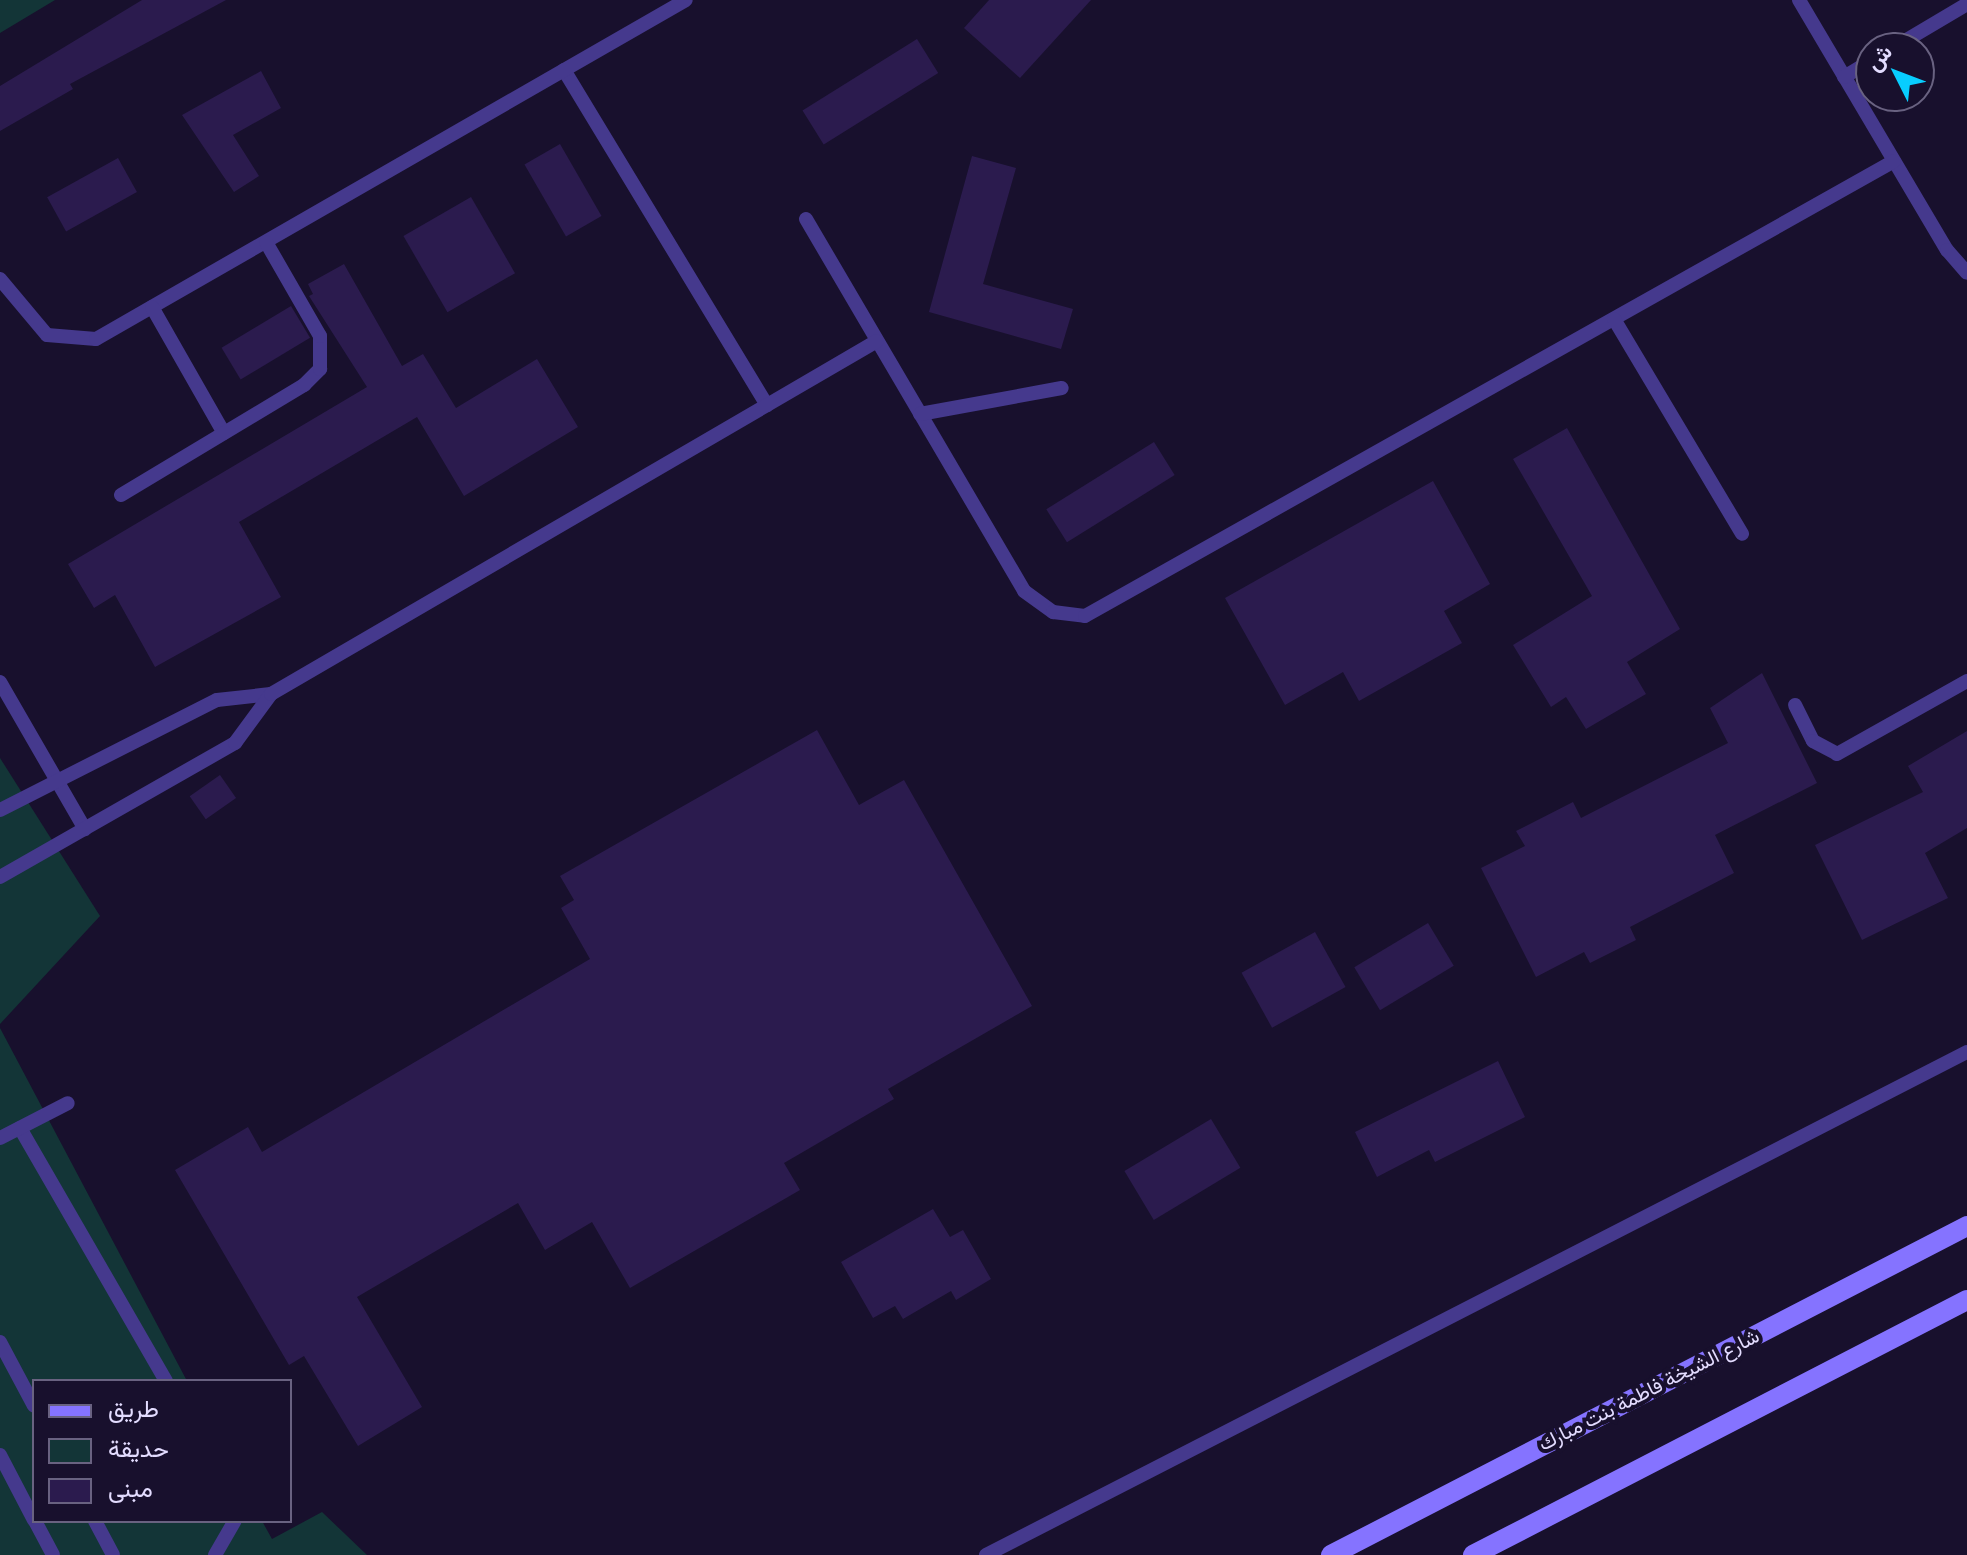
<!DOCTYPE html>
<meta charset="utf-8">
<style>
body{margin:0}
#map{position:relative;width:1967px;height:1555px;overflow:hidden;background:#18102d;font-family:"Public Sans",Vazirmatn,sans-serif}
div>[style]{position:absolute}
.green>*{inset:0;background:#133537}
.building>*{inset:0;background:#2b1b4e;transform-origin:0 0}
.lane>*{height:14px;margin:-7px;padding:0 7px;transform-origin:7px;border-radius:7px;background:#45398d}
.secondary>*{height:20px;margin:-10px;padding:0 10px;transform-origin:10px;border-radius:10px;background:#8573ff}
span{translate:-50% -50%;white-space:nowrap;text-align:center;line-height:1.15;-webkit-text-stroke:8px #18102d;paint-order:stroke}
.street-label{font-size:20px;color:#e3dcff}
.legend{position:absolute;left:32px;top:1379px;width:260px;height:144px;box-sizing:border-box;background:#18102d;border:2px solid #696281;margin:0;padding:10px 14px;list-style:none;font-size:24px;color:#e3dcff}
.legend li{display:flex;align-items:center;gap:16px;height:40px}
.legend b{width:40px;border:2px solid #696281}
.north{position:absolute;left:1855px;top:32px;width:80px;height:80px;box-sizing:border-box;background:#18102d;border:2px solid #696281;border-radius:50%;rotate:312deg;font-size:22px;font-weight:700;line-height:32px;text-align:center;color:#e3dcff}
.north::after{content:'';display:block;margin:auto;width:28px;height:36px;background:#08cdff;clip-path:polygon(50% 0,100% 100%,50% 72%,0 100%)}
</style>
<div id="map">
<div class="green">
<i style="clip-path:polygon(0 0,55px 0,0 33px)"></i>
<i style="clip-path:polygon(0 758px,100px 916px,0 1024px)"></i>
<i style="clip-path:polygon(0 1028px,187px 1381px,34px 1381px,34px 1521px,262px 1521px,272px 1539px,322px 1512px,367px 1555px,0 1555px)"></i>
</div>
<div class="building">
<i style="clip-path:polygon(142px 0,226px 0,70px 84px,73px 89px,0 131px,0 86px)"></i>
<i style="clip-path:polygon(989px 0,1091px 0,1020px 78px,964px 28px)"></i>
<i style="left:917px;top:39px;width:40px;height:135px;rotate:58deg"></i>
<i style="clip-path:polygon(261px 71px,281px 108px,233px 135px,259px 176px,234px 192px,182px 115px)"></i>
<i style="left:560px;top:144px;width:83px;height:41px;rotate:60deg"></i>
<i style="clip-path:polygon(972px 156px,1016px 168px,983px 284px,1073px 309px,1061px 349px,929px 312px)"></i>
<i style="left:118px;top:158px;width:39px;height:81px;rotate:61deg"></i>
<i style="left:471px;top:197px;width:88px;height:78px;rotate:60deg"></i>
<i style="clip-path:polygon(344px 264px,402px 366px,423px 354px,456px 408px,537px 359px,578px 427px,464px 496px,417px 417px,239px 522px,281px 597px,155px 667px,115px 595px,94px 608px,68px 564px,367px 387px,309px 296px,313px 294px,308px 284px)"></i>
<i style="left:291px;top:306px;width:37px;height:81px;rotate:59deg"></i>
<i style="clip-path:polygon(1567px 428px,1680px 629px,1627px 662px,1646px 694px,1586px 729px,1566px 697px,1551px 707px,1513px 645px,1592px 596px,1513px 459px)"></i>
<i style="left:1154px;top:442px;width:39px;height:127px;rotate:58deg"></i>
<i style="clip-path:polygon(1433px 481px,1490px 584px,1444px 611px,1462px 643px,1359px 701px,1343px 672px,1285px 705px,1225px 598px)"></i>
<i style="clip-path:polygon(1762px 673px,1817px 783px,1715px 835px,1734px 873px,1630px 927px,1636px 940px,1590px 963px,1584px 952px,1536px 977px,1481px 868px,1525px 846px,1516px 831px,1573px 802px,1581px 818px,1728px 743px,1710px 708px)"></i>
<i style="clip-path:polygon(817px 730px,859px 805px,904px 780px,1032px 1006px,888px 1089px,894px 1099px,784px 1163px,800px 1190px,630px 1288px,592px 1222px,545px 1250px,518px 1203px,357px 1297px,422px 1407px,358px 1446px,304px 1356px,289px 1365px,175px 1170px,248px 1127px,262px 1152px,590px 959px,561px 908px,574px 900px,560px 876px)"></i>
<i style="clip-path:polygon(1967px 731px,1967px 828px,1925px 853px,1948px 898px,1862px 940px,1815px 845px,1923px 792px,1908px 766px)"></i>
<i style="left:220px;top:775px;width:28px;height:37px;rotate:55deg"></i>
<i style="left:1428px;top:923px;width:50px;height:86px;rotate:59deg"></i>
<i style="left:1315px;top:932px;width:63px;height:84px;rotate:61deg"></i>
<i style="clip-path:polygon(1498px 1061px,1525px 1117px,1435px 1162px,1429px 1150px,1377px 1177px,1355px 1132px)"></i>
<i style="left:1211px;top:1119px;width:57px;height:101px;rotate:59deg"></i>
<i style="clip-path:polygon(933px 1209px,950px 1237px,963px 1230px,991px 1279px,956px 1300px,951px 1291px,903px 1319px,895px 1306px,873px 1318px,841px 1262px)"></i>
</div>
<div class="lane">
<i style="left:1799px;top:0;width:291px;rotate:59.4deg"></i>
<i style="left:1947px;top:250px;width:30px;rotate:49deg"></i>
<i style="left:1893px;top:48px;width:86px;rotate:-30.7deg"></i>
<i style="left:564px;top:70px;width:392px;rotate:58.8deg"></i>
<i style="left:1844px;top:77px;width:31px;rotate:-31deg"></i>
<i style="left:806px;top:219px;width:431px;rotate:59.6deg"></i>
<i style="left:1024px;top:591px;width:36px;rotate:36deg"></i>
<i style="left:1053px;top:612px;width:32px;rotate:7deg"></i>
<i style="left:1085px;top:616px;width:928px;rotate:-29.35deg"></i>
<i style="left:0;top:279px;width:73px;rotate:50deg"></i>
<i style="left:47px;top:335px;width:49px;rotate:4.7deg"></i>
<i style="left:96px;top:339px;width:680px;rotate:-29.88deg"></i>
<i style="left:152px;top:307px;width:145px;rotate:60.3deg"></i>
<i style="left:1614px;top:319px;width:250px;rotate:59.2deg"></i>
<i style="left:920px;top:414px;width:144px;rotate:-10.4deg"></i>
<i style="left:121px;top:495px;width:214px;rotate:-31deg"></i>
<i style="left:304px;top:385px;width:23px;rotate:-45deg"></i>
<i style="left:320px;top:369px;width:33px;rotate:-90deg"></i>
<i style="left:320px;top:336px;width:108px;rotate:-119.9deg"></i>
<i style="left:0;top:682px;width:170px;rotate:60deg"></i>
<i style="left:1795px;top:705px;width:40px;rotate:63.4deg"></i>
<i style="left:1813px;top:741px;width:27px;rotate:28deg"></i>
<i style="left:1837px;top:754px;width:149px;rotate:-29.3deg"></i>
<i style="left:0;top:810px;width:243px;rotate:-26.9deg"></i>
<i style="left:217px;top:700px;width:54px;rotate:-6.3deg"></i>
<i style="left:0;top:877px;width:271px;rotate:-29.7deg"></i>
<i style="left:235px;top:743px;width:61px;rotate:-53.7deg"></i>
<i style="left:271px;top:694px;width:701px;rotate:-30.22deg"></i>
<i style="left:20px;top:1128px;width:292px;rotate:60deg"></i>
<i style="left:0;top:1138px;width:76px;rotate:-27.2deg"></i>
<i style="left:0;top:1342px;width:72px;rotate:62deg"></i>
<i style="left:0;top:1455px;width:73px;rotate:62.4deg"></i>
<i style="left:35px;top:1521px;width:38px;rotate:62deg"></i>
<i style="left:95px;top:1521px;width:38px;rotate:62deg"></i>
<i style="left:215px;top:1555px;width:39px;rotate:-60deg"></i>
<i style="left:986px;top:1555px;width:1102px;rotate:-27.15deg"></i>
</div>
<div class="secondary">
<i style="left:1331px;top:1555px;width:716px;rotate:-27.35deg"></i>
<i style="left:1473px;top:1555px;width:556px;rotate:-27.3deg"></i>
</div>
<div class="street-label">
<span style="left:1649px;top:1390px;rotate:-27deg">شارع الشيخة فاطمة بنت مبارك</span>
</div>
<ul class="legend">
<li><b style="height:10px;background:#8573ff"></b>طريق</li>
<li><b style="height:22px;background:#133537"></b>حديقة</li>
<li><b style="height:22px;background:#2b1b4e"></b>مبنى</li>
</ul>
<div class="north">ش</div>
</div>
